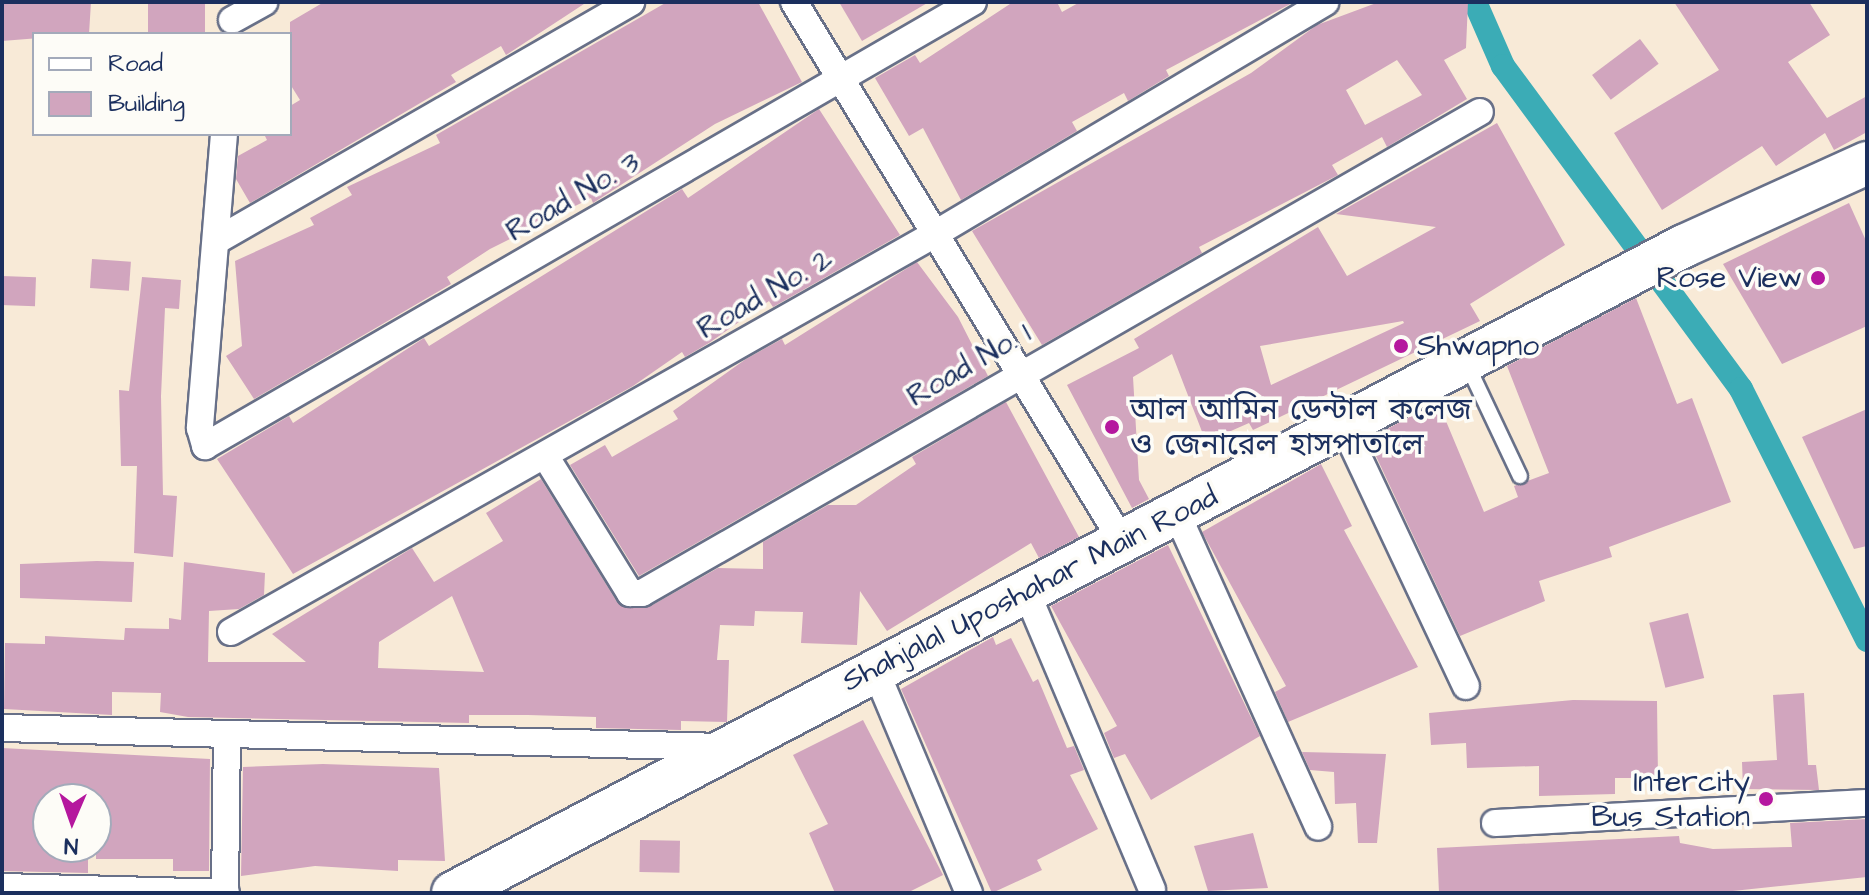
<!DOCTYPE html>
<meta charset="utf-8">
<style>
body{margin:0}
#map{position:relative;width:1869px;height:895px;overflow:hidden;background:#f8ead7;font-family:"Architects Daughter","Noto Sans Bengali",sans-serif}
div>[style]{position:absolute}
.canal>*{height:24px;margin:-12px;padding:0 12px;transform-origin:12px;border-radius:12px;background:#3bacb6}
.building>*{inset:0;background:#d1a5be;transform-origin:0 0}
.roads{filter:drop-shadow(2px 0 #687088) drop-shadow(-2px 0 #687088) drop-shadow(0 2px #687088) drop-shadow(0 -2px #687088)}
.service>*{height:14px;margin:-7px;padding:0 7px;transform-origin:7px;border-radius:7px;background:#fff}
.minor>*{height:26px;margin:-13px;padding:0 13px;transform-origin:13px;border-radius:13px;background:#fff}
.primary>*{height:42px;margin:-21px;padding:0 21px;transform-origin:21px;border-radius:21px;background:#fff}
.dots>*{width:22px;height:22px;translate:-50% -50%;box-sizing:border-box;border:4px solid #fdfcf7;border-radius:50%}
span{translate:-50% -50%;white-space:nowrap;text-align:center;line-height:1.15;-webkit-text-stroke:7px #fdfcf7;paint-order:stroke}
.street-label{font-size:30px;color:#1b2f5e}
.poi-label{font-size:30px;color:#1b2f5e}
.right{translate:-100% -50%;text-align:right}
.left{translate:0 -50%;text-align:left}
.frame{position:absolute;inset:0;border:4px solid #1b2f5e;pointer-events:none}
.legend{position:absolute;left:32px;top:32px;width:260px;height:104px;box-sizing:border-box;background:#fdfcf7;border:2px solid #a3aaba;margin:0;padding:10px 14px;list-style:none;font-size:24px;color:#1b2f5e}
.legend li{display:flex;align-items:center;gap:16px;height:40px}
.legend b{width:40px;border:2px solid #a3aaba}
.north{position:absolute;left:32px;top:783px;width:80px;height:80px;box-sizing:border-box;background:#fdfcf7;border:2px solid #a3aaba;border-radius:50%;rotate:182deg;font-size:22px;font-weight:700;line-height:32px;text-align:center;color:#1b2f5e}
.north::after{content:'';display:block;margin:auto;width:28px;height:36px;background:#b5179e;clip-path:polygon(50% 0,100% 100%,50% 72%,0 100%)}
</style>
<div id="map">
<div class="canal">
<i style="left:1475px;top:2px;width:70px;rotate:66.4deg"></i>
<i style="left:1503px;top:66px;width:401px;rotate:53.6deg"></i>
<i style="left:1741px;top:389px;width:281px;rotate:63.3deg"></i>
</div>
<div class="building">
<i style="clip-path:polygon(2px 2px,91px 2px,89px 34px,2px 41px)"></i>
<i style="left:148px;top:2px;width:57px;height:32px"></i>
<i style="clip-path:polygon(324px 2px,587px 2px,506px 55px,501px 46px,451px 75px,456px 82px,250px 203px,236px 179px,238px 156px,267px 140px,264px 134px,290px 134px,290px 106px,300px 100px,290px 84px,290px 22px)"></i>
<i style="clip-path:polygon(667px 2px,758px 2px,802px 82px,715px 124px,593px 203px,591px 198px,490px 249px,447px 277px,451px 284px,254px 399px,226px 356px,242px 346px,235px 261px,314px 225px,310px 218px,352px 195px,347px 187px,440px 143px,436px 135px)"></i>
<i style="clip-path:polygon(839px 2px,929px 2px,862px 41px)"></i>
<i style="clip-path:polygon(1013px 2px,1057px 2px,1062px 12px,1080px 2px,1294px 2px,1166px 70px,1169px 76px,1128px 101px,1124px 93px,1072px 122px,1077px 131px,961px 200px,923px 128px,909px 136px,875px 78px,915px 55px,920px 63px)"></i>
<i style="clip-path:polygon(evenodd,1379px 2px,1468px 2px,1466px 48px,1444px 60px,1467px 99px,1387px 147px,1382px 137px,1332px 165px,1338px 175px,1199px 247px,1202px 253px,1042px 345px,972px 231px,1251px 73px,1317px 25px,1379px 2px,1397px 60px,1422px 95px,1365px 125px,1346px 90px,1397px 60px)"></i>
<i style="clip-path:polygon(1674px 2px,1809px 2px,1830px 35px,1788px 62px,1827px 118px,1867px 96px,1867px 132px,1834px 150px,1825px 133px,1776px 166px,1762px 146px,1662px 210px,1614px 133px,1719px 70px)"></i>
<i style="left:1640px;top:39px;width:31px;height:60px;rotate:53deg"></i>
<i style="clip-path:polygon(819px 109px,900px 235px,773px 307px,769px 301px,709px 343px,685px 357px,682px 352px,633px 386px,293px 574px,217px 459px,289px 416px,293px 423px,424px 338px,429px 346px,682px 189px,688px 198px)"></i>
<i style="clip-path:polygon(evenodd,1497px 123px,1565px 245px,1470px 304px,1480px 321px,1253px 430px,1249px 423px,1206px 442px,1172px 354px,1133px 377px,1139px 480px,1149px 499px,1132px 508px,1067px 385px,1139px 348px,1134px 339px,1318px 227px,1347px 276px,1436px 227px,1336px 214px,1497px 123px,1403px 321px,1404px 323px,1271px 385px,1260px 346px,1403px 321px)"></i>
<i style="clip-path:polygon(1849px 203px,1867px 243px,1867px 326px,1782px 364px,1723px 264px)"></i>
<i style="left:92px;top:259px;width:39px;height:29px;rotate:4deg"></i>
<i style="clip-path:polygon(917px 262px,958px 317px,988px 376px,639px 576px,570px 465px,605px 445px,612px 457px,678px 419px,673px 411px,746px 359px,782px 339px,785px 345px)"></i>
<i style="left:2px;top:276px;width:34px;height:29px;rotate:2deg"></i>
<i style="clip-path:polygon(142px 277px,181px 280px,179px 309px,165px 308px,161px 396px,163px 495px,177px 496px,173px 557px,134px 553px,137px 466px,121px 466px,119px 390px,129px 391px)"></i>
<i style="clip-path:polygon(1636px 298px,1677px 404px,1692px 398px,1731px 502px,1609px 547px,1612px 557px,1539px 581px,1545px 601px,1460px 636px,1368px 439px,1438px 402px,1484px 512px,1518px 497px,1514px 486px,1549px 473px,1507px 366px)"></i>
<i style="clip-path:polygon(evenodd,1006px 402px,1079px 537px,1039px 558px,1031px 543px,887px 631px,860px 591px,857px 645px,801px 643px,803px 612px,755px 611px,754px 626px,720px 625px,717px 660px,729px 660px,727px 722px,681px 721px,681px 730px,596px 728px,596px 717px,528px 715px,469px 715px,469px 723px,188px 717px,160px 712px,161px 693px,112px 692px,112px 715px,4px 709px,5px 643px,45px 644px,45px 636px,124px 640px,125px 628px,169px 629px,169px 618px,181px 620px,184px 562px,265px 573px,264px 595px,239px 609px,209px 611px,208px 662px,306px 662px,272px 634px,412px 548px,434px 582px,503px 541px,486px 513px,541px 479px,617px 602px,649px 607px,718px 568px,763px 569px,763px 542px,828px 505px,856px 505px,916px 464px,912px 457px,1006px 402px,452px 596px,484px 672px,378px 668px,379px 642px,452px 596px)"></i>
<i style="clip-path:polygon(1867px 409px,1867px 546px,1854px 549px,1802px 437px)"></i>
<i style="clip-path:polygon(1321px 464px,1352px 526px,1344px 530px,1418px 667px,1288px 722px,1275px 692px,1286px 686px,1202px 532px)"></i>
<i style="clip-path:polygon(1168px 545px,1260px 736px,1151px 800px,1125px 754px,1114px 758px,1104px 733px,1117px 726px,1051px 606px)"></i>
<i style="clip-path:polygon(97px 561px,134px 562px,132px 602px,20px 598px,20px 564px)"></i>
<i style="left:1688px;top:613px;width:67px;height:40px;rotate:76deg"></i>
<i style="clip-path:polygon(993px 637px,996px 645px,1011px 638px,1033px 682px,1038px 679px,1067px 748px,1074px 746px,1084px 770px,1070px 775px,1098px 829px,1037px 860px,1042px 870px,992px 893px,901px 689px)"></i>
<i style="clip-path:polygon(1804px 693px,1808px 765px,1816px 765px,1819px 790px,1743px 789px,1742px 762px,1777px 760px,1773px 695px)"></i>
<i style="clip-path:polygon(1573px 700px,1657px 701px,1658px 778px,1615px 778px,1615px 794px,1539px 796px,1539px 766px,1467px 768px,1466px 743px,1431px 745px,1429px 713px)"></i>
<i style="clip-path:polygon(863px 720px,943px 875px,907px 893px,835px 893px,809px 833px,828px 824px,793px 755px)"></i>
<i style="clip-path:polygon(2px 748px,210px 759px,209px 871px,173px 871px,173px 859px,96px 859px,96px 799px,48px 799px,48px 847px,88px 847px,88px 873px,2px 871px)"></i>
<i style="clip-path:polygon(1302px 752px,1386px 754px,1377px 843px,1358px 843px,1356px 803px,1335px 804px,1334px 772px,1310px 770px)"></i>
<i style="clip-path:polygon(323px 764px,439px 768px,445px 861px,398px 860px,398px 871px,315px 866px,241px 876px,243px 767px)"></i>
<i style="clip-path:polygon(1867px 819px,1867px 877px,1714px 893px,1439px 893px,1437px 848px,1679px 836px,1680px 843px,1713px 849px,1792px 847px,1790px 823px)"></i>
<i style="clip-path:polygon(1253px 833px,1268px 888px,1208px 891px,1194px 846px)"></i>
<i style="left:640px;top:840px;width:40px;height:32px;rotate:1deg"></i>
</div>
<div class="roads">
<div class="service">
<i style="left:1467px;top:364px;width:124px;rotate:64.7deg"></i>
</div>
<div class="minor">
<i style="left:794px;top:2px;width:631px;rotate:58.68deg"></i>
<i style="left:232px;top:20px;width:37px;rotate:-29deg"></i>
<i style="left:224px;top:134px;width:295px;rotate:94.7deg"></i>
<i style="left:200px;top:428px;width:19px;rotate:74deg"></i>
<i style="left:205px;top:446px;width:887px;rotate:-30.03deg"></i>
<i style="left:216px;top:241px;width:479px;rotate:-29.9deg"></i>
<i style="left:1345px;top:429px;width:284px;rotate:64.8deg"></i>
<i style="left:546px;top:457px;width:160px;rotate:58.3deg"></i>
<i style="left:630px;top:593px;width:12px"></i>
<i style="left:642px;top:593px;width:966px;rotate:-29.86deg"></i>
<i style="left:1177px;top:514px;width:343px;rotate:65.7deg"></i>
<i style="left:1026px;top:591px;width:324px;rotate:67.1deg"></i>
<i style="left:231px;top:632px;width:809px;rotate:-29.48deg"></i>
<i style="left:935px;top:234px;width:454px;rotate:-30.7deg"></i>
<i style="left:874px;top:667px;width:245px;rotate:67.2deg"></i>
<i style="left:2px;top:728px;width:720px;rotate:1.51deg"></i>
<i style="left:1495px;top:823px;width:373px;rotate:-3.1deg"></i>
<i style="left:2px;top:887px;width:224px;rotate:1.5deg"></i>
<i style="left:225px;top:893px;width:159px;rotate:-89.3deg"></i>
</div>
<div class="primary">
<i style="left:453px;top:893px;width:1391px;rotate:-27.73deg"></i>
<i style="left:1684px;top:246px;width:201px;rotate:-24.4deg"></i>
</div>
</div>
<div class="dots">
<i style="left:1818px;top:278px;background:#b5179e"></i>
<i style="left:1401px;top:346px;background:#b5179e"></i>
<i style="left:1112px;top:427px;background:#b5179e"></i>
<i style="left:1766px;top:799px;background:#b5179e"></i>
</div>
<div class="street-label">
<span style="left:573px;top:197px;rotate:-30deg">Road No. 3</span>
<span style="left:765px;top:294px;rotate:-30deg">Road No. 2</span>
<span style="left:969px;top:365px;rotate:-30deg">Road No. 1</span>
<span style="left:1030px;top:589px;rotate:-27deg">Shahjalal Uposhahar Main Road</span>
</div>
<div class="poi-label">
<span class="right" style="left:1802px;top:278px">Rose View</span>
<span class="left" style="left:1417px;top:346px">Shwapno</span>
<span class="left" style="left:1130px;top:427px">আল আমিন ডেন্টাল কলেজ<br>ও জেনারেল হাসপাতালে</span>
<span class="right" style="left:1750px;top:799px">Intercity<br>Bus Station</span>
</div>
<div class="frame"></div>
<ul class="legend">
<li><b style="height:10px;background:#fff"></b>Road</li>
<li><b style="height:22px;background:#d1a5be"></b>Building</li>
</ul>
<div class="north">N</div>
</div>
